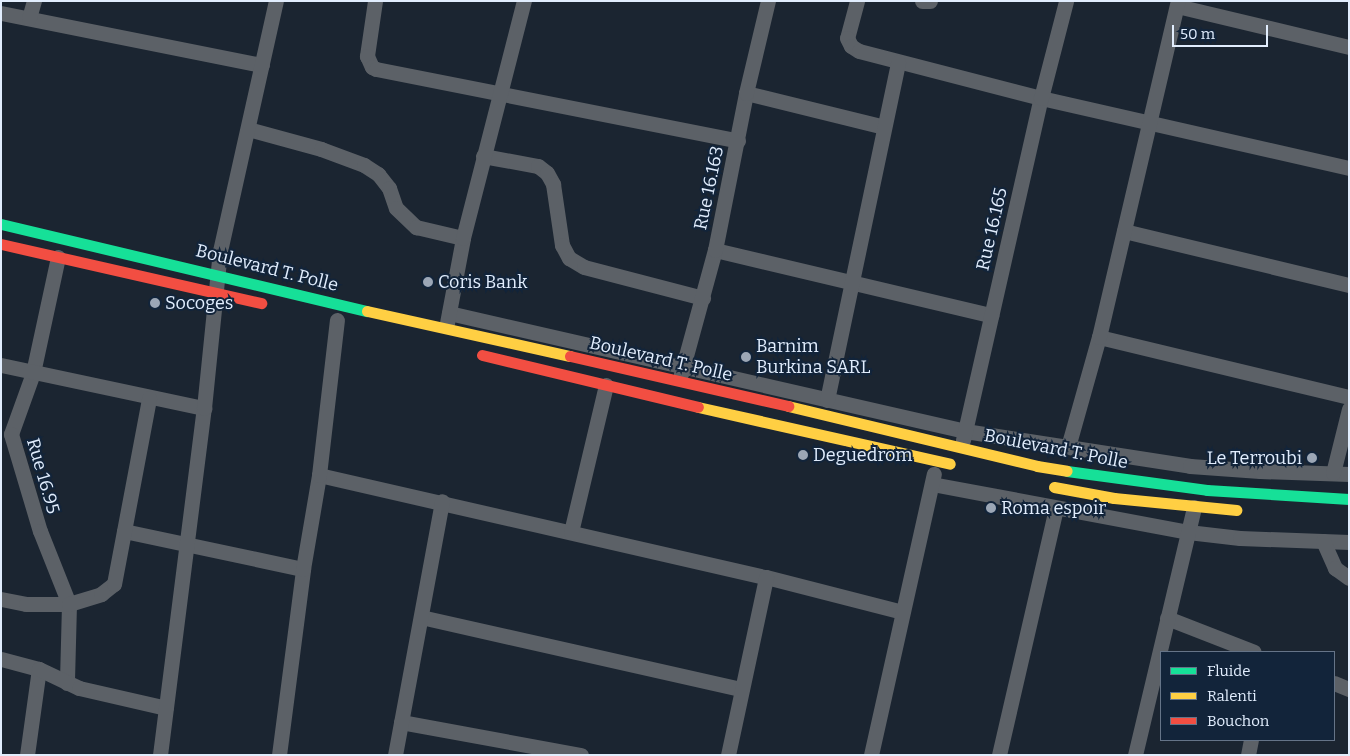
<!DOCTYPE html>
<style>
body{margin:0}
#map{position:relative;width:1350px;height:756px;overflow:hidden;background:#1b2531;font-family:Bitter,serif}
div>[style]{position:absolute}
.street>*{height:15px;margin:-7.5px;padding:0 7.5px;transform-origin:7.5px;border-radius:7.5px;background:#5c6167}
.fast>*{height:11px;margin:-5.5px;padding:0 5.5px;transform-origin:5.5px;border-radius:5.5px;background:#16e098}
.slow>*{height:11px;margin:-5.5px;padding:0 5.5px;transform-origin:5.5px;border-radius:5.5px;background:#ffcf43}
.jam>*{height:11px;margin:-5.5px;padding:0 5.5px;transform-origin:5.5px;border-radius:5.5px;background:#f24e42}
.dots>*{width:14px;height:14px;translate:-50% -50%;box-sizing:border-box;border:2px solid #12243a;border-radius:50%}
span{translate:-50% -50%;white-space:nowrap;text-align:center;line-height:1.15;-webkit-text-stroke:4px #12243a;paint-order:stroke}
.street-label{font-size:18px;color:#e1edfd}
.poi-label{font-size:18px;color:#e1edfd}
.left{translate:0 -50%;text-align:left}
.right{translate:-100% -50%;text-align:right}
.frame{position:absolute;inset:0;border:2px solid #e1edfd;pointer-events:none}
.legend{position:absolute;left:1160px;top:651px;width:175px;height:90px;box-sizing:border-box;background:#12243a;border:1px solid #657488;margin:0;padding:6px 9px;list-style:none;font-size:15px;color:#e1edfd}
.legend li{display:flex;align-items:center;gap:10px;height:25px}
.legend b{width:25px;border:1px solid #657488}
.scale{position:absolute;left:1172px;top:25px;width:96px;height:22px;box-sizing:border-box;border:2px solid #e1edfd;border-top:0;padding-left:6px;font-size:15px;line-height:18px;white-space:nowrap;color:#e1edfd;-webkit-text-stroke:4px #12243a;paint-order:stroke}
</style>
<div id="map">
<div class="street">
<i style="left:375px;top:1px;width:56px;rotate:98.3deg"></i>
<i style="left:367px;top:56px;width:12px;rotate:66deg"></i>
<i style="left:372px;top:67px;width:4px;rotate:27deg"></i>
<i style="left:376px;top:69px;width:369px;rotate:11.2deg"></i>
<i style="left:857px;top:1px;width:38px;rotate:105deg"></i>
<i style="left:847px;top:38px;width:9px;rotate:63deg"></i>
<i style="left:851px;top:46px;width:9px;rotate:32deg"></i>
<i style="left:859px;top:51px;width:188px;rotate:14.5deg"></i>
<i style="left:1041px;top:98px;width:316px;rotate:12.8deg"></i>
<i style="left:922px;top:1px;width:8px"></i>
<i style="left:1177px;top:6px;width:177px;rotate:13.4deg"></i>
<i style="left:1px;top:13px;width:266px;rotate:11.3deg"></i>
<i style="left:29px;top:18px;width:18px;rotate:-74deg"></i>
<i style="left:746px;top:93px;width:142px;rotate:13.8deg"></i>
<i style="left:248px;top:129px;width:76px;rotate:15.3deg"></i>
<i style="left:321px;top:149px;width:46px;rotate:20.4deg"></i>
<i style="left:364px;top:165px;width:17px;rotate:33deg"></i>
<i style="left:378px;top:174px;width:18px;rotate:52deg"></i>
<i style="left:389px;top:188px;width:21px;rotate:71deg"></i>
<i style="left:396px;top:208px;width:28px;rotate:44deg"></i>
<i style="left:416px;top:227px;width:48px;rotate:13.2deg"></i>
<i style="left:483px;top:156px;width:56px;rotate:10.3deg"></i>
<i style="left:538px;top:166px;width:11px;rotate:38deg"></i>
<i style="left:547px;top:173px;width:13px;rotate:61deg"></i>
<i style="left:553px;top:184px;width:62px;rotate:81.6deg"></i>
<i style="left:562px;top:245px;width:15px;rotate:62deg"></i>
<i style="left:569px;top:258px;width:17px;rotate:31deg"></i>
<i style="left:584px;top:267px;width:123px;rotate:14.6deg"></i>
<i style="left:1124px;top:231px;width:231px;rotate:13.5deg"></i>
<i style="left:715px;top:250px;width:284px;rotate:13.3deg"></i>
<i style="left:58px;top:257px;width:119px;rotate:102.2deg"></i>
<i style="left:33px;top:373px;width:65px;rotate:109.8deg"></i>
<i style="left:11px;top:434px;width:101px;rotate:73.4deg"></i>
<i style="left:40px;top:531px;width:79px;rotate:68.3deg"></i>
<i style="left:69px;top:604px;width:79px;rotate:91.5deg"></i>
<i style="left:449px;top:313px;width:529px;rotate:12.88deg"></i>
<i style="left:965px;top:431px;width:228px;rotate:8.8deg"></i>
<i style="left:1190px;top:466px;width:70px;rotate:4.1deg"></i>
<i style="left:1260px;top:471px;width:89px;rotate:1.9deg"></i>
<i style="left:447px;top:323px;width:86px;rotate:-79.3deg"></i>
<i style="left:463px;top:238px;width:245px;rotate:-75.6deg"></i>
<i style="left:1099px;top:337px;width:257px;rotate:13.5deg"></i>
<i style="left:1px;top:365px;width:208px;rotate:12deg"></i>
<i style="left:681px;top:374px;width:129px;rotate:-74.7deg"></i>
<i style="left:715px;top:250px;width:160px;rotate:-78.8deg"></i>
<i style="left:746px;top:93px;width:95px;rotate:-76.6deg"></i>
<i style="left:827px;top:400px;width:345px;rotate:-78.1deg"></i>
<i style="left:963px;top:440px;width:351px;rotate:-77.2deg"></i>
<i style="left:1041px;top:98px;width:100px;rotate:-75.5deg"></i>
<i style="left:1068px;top:447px;width:114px;rotate:-74.3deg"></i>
<i style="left:1099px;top:337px;width:345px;rotate:-76.8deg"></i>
<i style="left:1333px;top:473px;width:66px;rotate:-76deg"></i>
<i style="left:319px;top:475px;width:458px;rotate:12.9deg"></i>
<i style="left:766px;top:577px;width:140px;rotate:14.4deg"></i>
<i style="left:932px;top:484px;width:260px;rotate:10.6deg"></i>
<i style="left:1188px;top:532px;width:52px;rotate:6.6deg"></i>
<i style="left:1240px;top:538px;width:109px;rotate:2.1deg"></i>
<i style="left:124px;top:531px;width:183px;rotate:12deg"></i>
<i style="left:571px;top:532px;width:151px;rotate:-76.6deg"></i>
<i style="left:1323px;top:541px;width:30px;rotate:66deg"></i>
<i style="left:1335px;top:568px;width:17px;rotate:36deg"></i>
<i style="left:1px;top:599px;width:25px;rotate:11deg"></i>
<i style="left:26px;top:604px;width:43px"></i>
<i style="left:69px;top:604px;width:34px;rotate:-17deg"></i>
<i style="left:101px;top:594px;width:16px;rotate:-38deg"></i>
<i style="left:114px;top:584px;width:189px;rotate:-79.3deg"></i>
<i style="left:421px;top:617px;width:328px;rotate:12.7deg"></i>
<i style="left:1167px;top:618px;width:93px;rotate:21.3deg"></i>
<i style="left:1px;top:659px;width:39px;rotate:15deg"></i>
<i style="left:1334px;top:683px;width:16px;rotate:22deg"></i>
<i style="left:401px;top:722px;width:183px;rotate:10.4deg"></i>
<i style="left:27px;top:755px;width:87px;rotate:-82.1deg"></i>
<i style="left:39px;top:669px;width:44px;rotate:25.4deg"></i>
<i style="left:79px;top:688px;width:89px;rotate:12.9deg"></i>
<i style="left:160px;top:755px;width:350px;rotate:-82.8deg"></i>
<i style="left:204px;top:408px;width:158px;rotate:-84.2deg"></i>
<i style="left:220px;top:251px;width:256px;rotate:-77.4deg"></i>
<i style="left:279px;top:755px;width:188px;rotate:-82.6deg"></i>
<i style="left:303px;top:569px;width:95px;rotate:-80.3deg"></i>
<i style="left:319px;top:475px;width:156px;rotate:-83.4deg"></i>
<i style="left:395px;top:755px;width:258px;rotate:-79.5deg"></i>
<i style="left:728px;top:755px;width:182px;rotate:-77.9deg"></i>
<i style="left:871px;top:755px;width:288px;rotate:-77.4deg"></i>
<i style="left:999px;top:755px;width:253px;rotate:-77deg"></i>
<i style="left:1135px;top:755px;width:255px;rotate:-76.6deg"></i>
<i style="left:1248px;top:755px;width:15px;rotate:-79deg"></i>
</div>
<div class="fast">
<i style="left:1px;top:224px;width:376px;rotate:13.4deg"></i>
<i style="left:1067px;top:471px;width:141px;rotate:7.7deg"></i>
<i style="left:1207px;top:490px;width:142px;rotate:3.6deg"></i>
</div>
<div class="slow">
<i style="left:367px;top:311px;width:208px;rotate:12.5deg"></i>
<i style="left:788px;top:406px;width:256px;rotate:13.5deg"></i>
<i style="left:1037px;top:466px;width:30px;rotate:9deg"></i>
<i style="left:698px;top:407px;width:258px;rotate:12.7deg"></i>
<i style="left:1054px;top:487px;width:61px;rotate:10.4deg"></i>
<i style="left:1114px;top:498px;width:123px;rotate:5.6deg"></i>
</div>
<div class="jam">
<i style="left:1px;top:244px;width:267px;rotate:12.8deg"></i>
<i style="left:482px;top:355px;width:222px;rotate:13.5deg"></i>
<i style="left:570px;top:356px;width:224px;rotate:12.9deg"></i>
</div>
<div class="dots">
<i style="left:428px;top:282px;background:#9ca7b6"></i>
<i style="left:155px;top:303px;background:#9ca7b6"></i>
<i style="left:746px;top:357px;background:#9ca7b6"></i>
<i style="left:803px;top:455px;background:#9ca7b6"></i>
<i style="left:1312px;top:458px;background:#9ca7b6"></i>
<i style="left:991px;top:508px;background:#9ca7b6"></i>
</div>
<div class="street-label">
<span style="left:709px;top:188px;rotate:-78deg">Rue 16.163</span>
<span style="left:992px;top:229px;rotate:-77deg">Rue 16.165</span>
<span style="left:267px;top:268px;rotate:14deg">Boulevard T. Polle</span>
<span style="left:661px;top:359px;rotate:13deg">Boulevard T. Polle</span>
<span style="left:1056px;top:449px;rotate:11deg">Boulevard T. Polle</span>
<span style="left:43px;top:476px;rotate:74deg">Rue 16.95</span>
</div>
<div class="poi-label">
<span class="left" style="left:438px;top:282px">Coris Bank</span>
<span class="left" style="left:165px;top:303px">Socoges</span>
<span class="left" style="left:756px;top:357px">Barnim<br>Burkina SARL</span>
<span class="left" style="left:813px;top:455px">Deguedrom</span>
<span class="right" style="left:1302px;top:458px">Le Terroubi</span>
<span class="left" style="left:1001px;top:508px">Roma espoir</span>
</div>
<div class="frame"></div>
<ul class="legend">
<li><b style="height:6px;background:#16e098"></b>Fluide</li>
<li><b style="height:6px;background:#ffcf43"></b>Ralenti</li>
<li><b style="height:6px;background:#f24e42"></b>Bouchon</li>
</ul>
<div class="scale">50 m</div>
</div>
